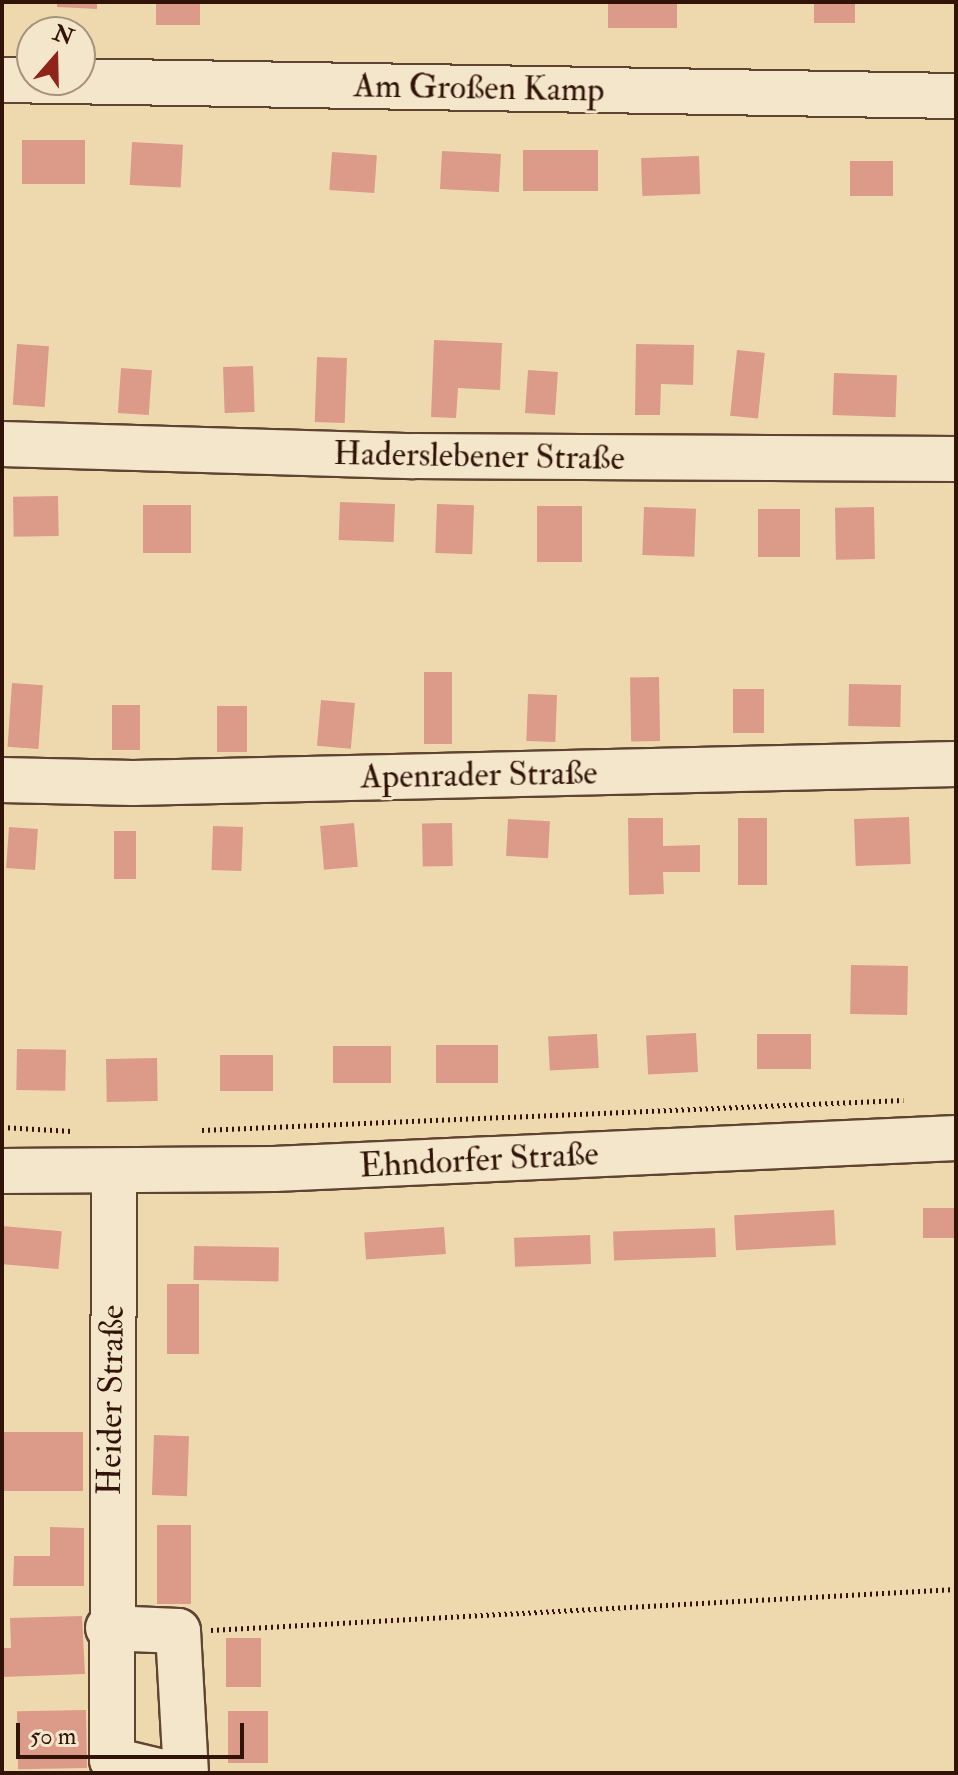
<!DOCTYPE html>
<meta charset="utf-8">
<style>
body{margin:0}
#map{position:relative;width:958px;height:1775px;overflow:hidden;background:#eed9af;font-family:"IM FELL Double Pica",serif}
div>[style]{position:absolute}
.building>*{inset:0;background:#dc9b89;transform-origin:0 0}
.path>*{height:5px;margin-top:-2.5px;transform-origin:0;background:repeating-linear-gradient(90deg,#311308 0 2px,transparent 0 6px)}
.roads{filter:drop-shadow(2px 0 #604432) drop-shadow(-2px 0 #604432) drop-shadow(0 2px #604432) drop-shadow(0 -2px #604432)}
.minor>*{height:44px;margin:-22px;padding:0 22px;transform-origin:22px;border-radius:22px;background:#f4e6cb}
span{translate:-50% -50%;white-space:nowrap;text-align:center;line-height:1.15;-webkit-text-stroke:6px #f4e6cb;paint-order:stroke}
.street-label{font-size:34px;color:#311308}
.frame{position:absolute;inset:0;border:4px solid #311308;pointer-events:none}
.north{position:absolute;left:16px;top:16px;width:80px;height:80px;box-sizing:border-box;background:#f4e6cb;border:2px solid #a6927d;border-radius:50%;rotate:20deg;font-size:22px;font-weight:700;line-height:32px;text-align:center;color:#311308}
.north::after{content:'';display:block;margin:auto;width:28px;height:36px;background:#8f2418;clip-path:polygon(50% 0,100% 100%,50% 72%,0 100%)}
.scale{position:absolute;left:16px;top:1723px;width:228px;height:36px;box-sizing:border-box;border:4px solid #311308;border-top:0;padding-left:10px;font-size:24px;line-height:28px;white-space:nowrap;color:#311308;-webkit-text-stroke:6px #f4e6cb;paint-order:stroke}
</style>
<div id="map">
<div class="building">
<i style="clip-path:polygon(57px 2px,97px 2px,97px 9px,57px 7px)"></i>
<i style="left:156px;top:2px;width:44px;height:23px"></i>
<i style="left:608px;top:2px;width:69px;height:26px"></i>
<i style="left:814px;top:2px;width:41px;height:21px"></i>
<i style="left:22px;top:140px;width:63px;height:44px"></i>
<i style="left:132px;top:142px;width:51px;height:43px;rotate:3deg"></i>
<i style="left:523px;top:150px;width:75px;height:41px"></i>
<i style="left:442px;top:151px;width:59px;height:38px;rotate:3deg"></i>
<i style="left:332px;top:152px;width:45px;height:38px;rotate:4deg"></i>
<i style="left:699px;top:156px;width:38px;height:58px;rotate:88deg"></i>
<i style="left:850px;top:161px;width:43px;height:35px"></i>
<i style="clip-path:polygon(434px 340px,502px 343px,500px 390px,458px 388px,456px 418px,431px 417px)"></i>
<i style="left:17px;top:344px;width:32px;height:61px;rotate:4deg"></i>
<i style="clip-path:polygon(636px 344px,694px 345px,693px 385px,661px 384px,660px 415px,635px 415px)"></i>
<i style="left:737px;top:350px;width:28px;height:66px;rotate:6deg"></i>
<i style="left:317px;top:357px;width:30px;height:65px;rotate:2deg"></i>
<i style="left:253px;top:366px;width:46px;height:30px;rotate:88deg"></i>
<i style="left:121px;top:368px;width:31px;height:45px;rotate:4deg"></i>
<i style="left:528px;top:370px;width:30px;height:43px;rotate:4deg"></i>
<i style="left:834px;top:373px;width:63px;height:42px;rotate:2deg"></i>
<i style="left:58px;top:496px;width:40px;height:45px;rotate:89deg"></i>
<i style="left:340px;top:502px;width:55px;height:38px;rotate:2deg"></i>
<i style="left:437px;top:504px;width:37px;height:49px;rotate:2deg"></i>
<i style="left:143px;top:505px;width:48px;height:48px"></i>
<i style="left:537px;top:506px;width:45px;height:56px"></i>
<i style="left:644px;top:507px;width:52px;height:48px;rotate:2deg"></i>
<i style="left:874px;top:507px;width:52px;height:39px;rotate:89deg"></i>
<i style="left:758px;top:509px;width:42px;height:48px"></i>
<i style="left:424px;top:672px;width:28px;height:72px"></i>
<i style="left:659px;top:677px;width:64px;height:29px;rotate:89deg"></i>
<i style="left:12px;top:683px;width:31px;height:64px;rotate:4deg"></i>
<i style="left:849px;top:684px;width:52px;height:42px;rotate:1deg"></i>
<i style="left:733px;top:689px;width:31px;height:44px"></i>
<i style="left:528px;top:694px;width:29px;height:47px;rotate:2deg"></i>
<i style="left:321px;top:700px;width:34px;height:46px;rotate:5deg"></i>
<i style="left:112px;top:705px;width:28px;height:45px"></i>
<i style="left:217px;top:706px;width:30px;height:46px"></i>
<i style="left:909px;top:817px;width:47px;height:55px;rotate:88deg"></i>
<i style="clip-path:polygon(628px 818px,663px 818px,663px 846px,700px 845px,700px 872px,663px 872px,664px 894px,629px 895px)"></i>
<i style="left:738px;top:818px;width:29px;height:67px"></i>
<i style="left:508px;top:819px;width:42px;height:37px;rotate:3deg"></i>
<i style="left:354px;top:823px;width:44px;height:34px;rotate:85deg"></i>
<i style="left:452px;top:823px;width:43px;height:30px;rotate:89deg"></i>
<i style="left:213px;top:826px;width:30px;height:44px;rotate:2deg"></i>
<i style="left:9px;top:827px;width:29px;height:41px;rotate:4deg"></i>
<i style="left:114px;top:831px;width:22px;height:48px"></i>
<i style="left:851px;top:965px;width:57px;height:49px;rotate:1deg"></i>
<i style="left:696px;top:1033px;width:39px;height:50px;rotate:87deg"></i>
<i style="left:597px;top:1034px;width:34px;height:49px;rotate:87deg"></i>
<i style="left:757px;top:1034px;width:54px;height:35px"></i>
<i style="left:436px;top:1045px;width:62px;height:38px"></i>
<i style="left:333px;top:1046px;width:58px;height:37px"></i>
<i style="left:17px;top:1049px;width:49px;height:41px;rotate:1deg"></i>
<i style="left:220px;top:1055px;width:53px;height:36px"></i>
<i style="left:157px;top:1058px;width:43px;height:51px;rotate:89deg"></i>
<i style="left:923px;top:1208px;width:33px;height:30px"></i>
<i style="left:834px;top:1210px;width:35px;height:100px;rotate:87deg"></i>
<i style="left:2px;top:1226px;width:60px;height:38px;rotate:5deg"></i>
<i style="left:444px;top:1227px;width:27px;height:80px;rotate:86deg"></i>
<i style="left:715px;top:1228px;width:29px;height:102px;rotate:88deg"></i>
<i style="left:590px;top:1235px;width:29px;height:76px;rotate:88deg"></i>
<i style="left:194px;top:1246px;width:85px;height:34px;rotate:1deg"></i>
<i style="left:167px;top:1284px;width:32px;height:70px"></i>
<i style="left:83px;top:1432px;width:59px;height:81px;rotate:90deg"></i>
<i style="left:154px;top:1435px;width:35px;height:60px;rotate:2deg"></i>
<i style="left:157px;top:1525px;width:34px;height:79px"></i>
<i style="clip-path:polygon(50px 1527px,84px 1528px,84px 1586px,13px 1586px,14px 1556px,50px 1556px)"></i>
<i style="clip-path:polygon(82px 1616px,85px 1674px,2px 1677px,2px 1648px,11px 1648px,10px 1618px)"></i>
<i style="left:226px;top:1638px;width:35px;height:49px"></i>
<i style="left:86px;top:1710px;width:58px;height:69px;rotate:89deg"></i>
<i style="left:228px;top:1711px;width:40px;height:52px"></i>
</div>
<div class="path">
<i style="left:2px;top:1127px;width:70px;rotate:3.3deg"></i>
<i style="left:202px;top:1130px;width:702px;rotate:-2.45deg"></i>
<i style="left:211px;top:1630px;width:746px;rotate:-3.15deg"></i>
</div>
<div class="roads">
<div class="minor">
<i style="left:2px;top:80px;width:954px;rotate:0.96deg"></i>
<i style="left:2px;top:444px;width:412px;rotate:1.7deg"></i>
<i style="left:414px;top:456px;width:542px;rotate:0.32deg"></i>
<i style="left:2px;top:780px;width:131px;rotate:1.3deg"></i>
<i style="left:133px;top:783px;width:823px;rotate:-1.32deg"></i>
<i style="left:2px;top:1171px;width:272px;rotate:-0.4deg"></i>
<i style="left:274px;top:1169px;width:683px;rotate:-2.6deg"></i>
<i style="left:114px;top:1172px;width:588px;rotate:90.19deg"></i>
<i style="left:112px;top:1760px;width:57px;rotate:13.3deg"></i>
<i style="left:108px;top:1628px;width:70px;rotate:2.5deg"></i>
<i style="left:178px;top:1631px;width:142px;rotate:86.8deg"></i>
</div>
</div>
<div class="street-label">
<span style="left:479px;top:88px;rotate:1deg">Am Großen Kamp</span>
<span style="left:479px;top:456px;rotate:1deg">Haderslebener Straße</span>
<span style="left:479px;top:775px;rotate:-1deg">Apenrader Straße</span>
<span style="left:479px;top:1160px;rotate:-3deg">Ehndorfer Straße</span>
<span style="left:111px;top:1400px;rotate:-89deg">Heider Straße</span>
</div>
<div class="frame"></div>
<div class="north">N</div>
<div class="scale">50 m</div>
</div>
